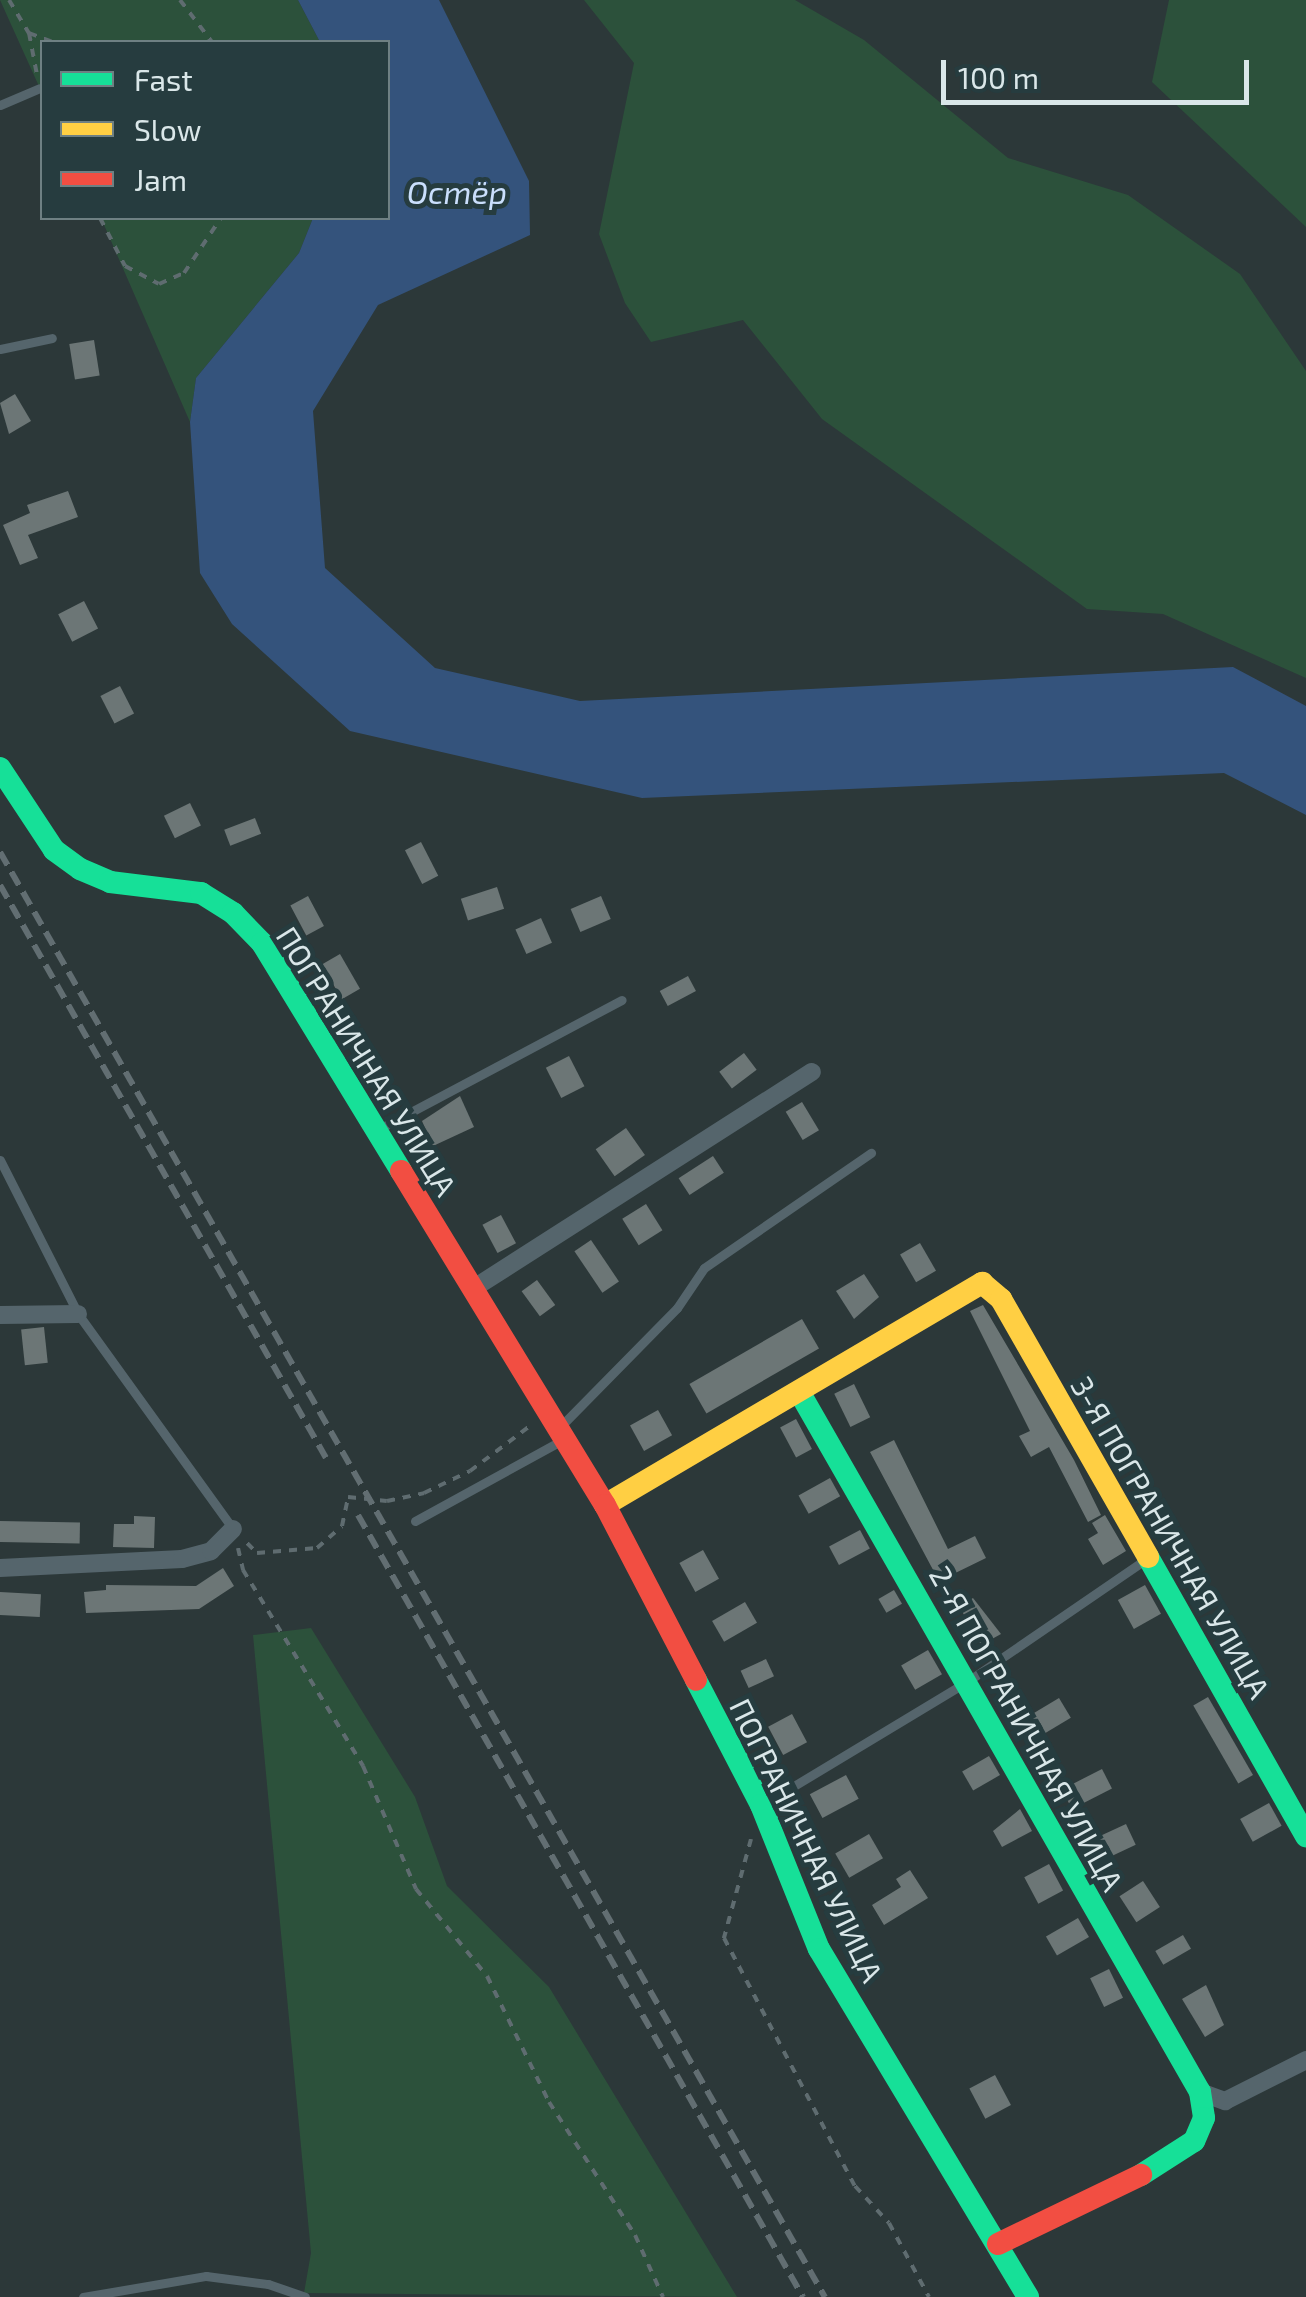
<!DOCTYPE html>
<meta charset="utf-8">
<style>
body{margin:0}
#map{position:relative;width:1306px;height:2297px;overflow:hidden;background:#2c3839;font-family:"Exo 2",sans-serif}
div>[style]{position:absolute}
.green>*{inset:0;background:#2c513b}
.water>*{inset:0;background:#34537c}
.building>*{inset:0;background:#6c7676;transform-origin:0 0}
.path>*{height:4px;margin-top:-2px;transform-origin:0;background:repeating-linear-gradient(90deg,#5f6c70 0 8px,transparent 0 16px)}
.lane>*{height:9px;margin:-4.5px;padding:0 4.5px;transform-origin:4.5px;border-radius:4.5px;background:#55656c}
.street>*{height:18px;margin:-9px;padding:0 9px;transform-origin:9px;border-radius:9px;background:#55656c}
.fast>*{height:22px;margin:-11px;padding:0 11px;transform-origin:11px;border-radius:11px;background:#16e098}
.slow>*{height:22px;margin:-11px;padding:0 11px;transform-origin:11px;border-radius:11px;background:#ffcf43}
.jam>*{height:22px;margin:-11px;padding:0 11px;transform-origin:11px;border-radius:11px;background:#f24e42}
.rail>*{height:6px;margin-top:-3px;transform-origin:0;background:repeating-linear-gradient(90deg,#626e72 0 15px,transparent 0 23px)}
span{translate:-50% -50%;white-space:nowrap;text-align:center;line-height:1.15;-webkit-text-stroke:10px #263c3f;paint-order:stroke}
.street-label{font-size:30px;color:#dae7e9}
.water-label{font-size:32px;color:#cadffc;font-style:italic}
.legend{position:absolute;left:40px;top:40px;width:350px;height:180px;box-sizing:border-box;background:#263c3f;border:2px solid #6e8083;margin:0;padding:12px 18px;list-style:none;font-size:30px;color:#dae7e9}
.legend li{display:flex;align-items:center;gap:20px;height:50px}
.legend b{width:50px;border:2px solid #6e8083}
.scale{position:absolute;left:941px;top:60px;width:308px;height:45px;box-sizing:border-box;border:5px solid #dae7e9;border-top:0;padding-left:12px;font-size:30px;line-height:35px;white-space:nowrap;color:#dae7e9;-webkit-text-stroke:8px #263c3f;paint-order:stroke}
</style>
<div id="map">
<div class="green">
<i style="clip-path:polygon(0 0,298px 0,320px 42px,42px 42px,42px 93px)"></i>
<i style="clip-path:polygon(584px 0,795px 0,864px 40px,1008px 158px,1128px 195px,1240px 274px,1306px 371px,1306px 678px,1163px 614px,1087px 609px,822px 419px,743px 320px,651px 342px,625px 303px,599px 234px,634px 63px)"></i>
<i style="clip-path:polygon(1169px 0,1306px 0,1306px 227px,1152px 82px)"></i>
<i style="clip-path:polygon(101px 218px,313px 218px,299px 253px,196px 378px,190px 422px)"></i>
<i style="clip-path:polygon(311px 1628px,415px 1797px,447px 1886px,549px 1987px,737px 2297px,304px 2293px,311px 2253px,253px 1635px)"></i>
</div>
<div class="water">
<i style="clip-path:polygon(298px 0,439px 0,529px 181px,530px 235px,378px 305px,313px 411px,325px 568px,435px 668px,580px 701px,1233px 667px,1306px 706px,1306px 815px,1224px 773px,642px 798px,350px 731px,232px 624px,200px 573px,190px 422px,196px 378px,299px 253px,313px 218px,388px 218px,388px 42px,320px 42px)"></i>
</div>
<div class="building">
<i style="left:94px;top:340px;width:36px;height:25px;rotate:81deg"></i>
<i style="clip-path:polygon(15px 394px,31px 421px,9px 434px,0 403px)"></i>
<i style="clip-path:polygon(68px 491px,78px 517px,28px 535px,38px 558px,20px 565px,3px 525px,30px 513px,27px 505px)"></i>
<i style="left:84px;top:601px;width:31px;height:29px;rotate:63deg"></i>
<i style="left:120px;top:686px;width:31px;height:22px;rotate:63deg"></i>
<i style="left:190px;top:803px;width:25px;height:29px;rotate:64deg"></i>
<i style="left:255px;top:818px;width:17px;height:33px;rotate:69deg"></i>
<i style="left:421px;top:842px;width:38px;height:18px;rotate:63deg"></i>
<i style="left:497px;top:887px;width:23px;height:38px;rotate:72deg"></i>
<i style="left:308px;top:896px;width:34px;height:20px;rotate:62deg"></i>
<i style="left:601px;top:896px;width:25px;height:33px;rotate:67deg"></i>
<i style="left:541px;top:918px;width:27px;height:28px;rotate:66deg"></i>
<i style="left:340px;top:954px;width:40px;height:21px;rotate:60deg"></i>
<i style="left:688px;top:976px;width:17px;height:32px;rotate:62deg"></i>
<i style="left:744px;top:1053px;width:21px;height:31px;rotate:53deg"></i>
<i style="left:569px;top:1056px;width:34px;height:26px;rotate:63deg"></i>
<i style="clip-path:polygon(460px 1096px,474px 1127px,433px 1146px,422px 1121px)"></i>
<i style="left:802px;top:1102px;width:33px;height:19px;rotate:59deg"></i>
<i style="left:626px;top:1128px;width:33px;height:37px;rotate:55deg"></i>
<i style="left:713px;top:1156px;width:20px;height:41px;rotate:57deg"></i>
<i style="left:646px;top:1204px;width:31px;height:28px;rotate:58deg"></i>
<i style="left:501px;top:1215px;width:32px;height:21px;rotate:62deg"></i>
<i style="left:591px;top:1240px;width:50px;height:20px;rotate:56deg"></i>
<i style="left:920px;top:1243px;width:32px;height:23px;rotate:60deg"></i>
<i style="clip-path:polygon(864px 1274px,879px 1297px,854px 1319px,836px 1291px)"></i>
<i style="left:537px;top:1280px;width:31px;height:19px;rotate:54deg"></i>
<i style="clip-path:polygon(983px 1305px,1074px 1460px,1101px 1515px,1088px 1522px,1049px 1447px,1031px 1457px,1019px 1436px,1030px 1431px,970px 1311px)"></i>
<i style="left:802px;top:1319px;width:34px;height:130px;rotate:60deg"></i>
<i style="left:44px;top:1327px;width:36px;height:23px;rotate:84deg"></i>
<i style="left:854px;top:1384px;width:37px;height:22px;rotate:64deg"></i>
<i style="left:658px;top:1410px;width:29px;height:32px;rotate:61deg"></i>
<i style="left:796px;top:1419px;width:34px;height:18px;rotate:62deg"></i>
<i style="clip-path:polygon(894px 1440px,948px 1549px,975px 1536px,986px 1558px,939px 1581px,870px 1452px)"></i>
<i style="left:830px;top:1478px;width:21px;height:36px;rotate:61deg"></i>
<i style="clip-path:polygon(1105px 1515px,1126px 1551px,1103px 1565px,1088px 1539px,1098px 1533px,1092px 1523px)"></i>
<i style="clip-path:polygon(134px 1516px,155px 1517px,154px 1548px,113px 1547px,114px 1524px,134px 1524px)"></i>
<i style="left:0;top:1521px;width:80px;height:21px;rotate:1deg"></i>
<i style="left:860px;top:1530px;width:21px;height:35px;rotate:62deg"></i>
<i style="left:703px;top:1550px;width:33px;height:27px;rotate:61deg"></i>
<i style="clip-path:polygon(223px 1568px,234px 1586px,199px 1609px,86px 1613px,84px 1592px,106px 1590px,106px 1585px,196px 1586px)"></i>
<i style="left:1145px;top:1585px;width:33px;height:31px;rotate:61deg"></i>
<i style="left:894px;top:1590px;width:16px;height:18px;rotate:60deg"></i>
<i style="left:0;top:1592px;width:41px;height:23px;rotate:3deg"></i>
<i style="clip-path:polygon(973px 1598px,1001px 1634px,981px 1645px,959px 1606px)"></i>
<i style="left:745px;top:1602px;width:24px;height:38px;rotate:60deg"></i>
<i style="left:928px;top:1650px;width:28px;height:31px;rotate:60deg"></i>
<i style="left:766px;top:1659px;width:19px;height:28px;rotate:65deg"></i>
<i style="left:1208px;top:1697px;width:90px;height:17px;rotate:60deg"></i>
<i style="left:1059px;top:1698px;width:23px;height:38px;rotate:59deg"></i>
<i style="left:792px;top:1714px;width:32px;height:27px;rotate:62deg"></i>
<i style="left:989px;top:1756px;width:22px;height:31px;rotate:60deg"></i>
<i style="left:1102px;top:1769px;width:22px;height:45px;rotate:63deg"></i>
<i style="left:846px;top:1775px;width:27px;height:41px;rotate:62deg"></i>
<i style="left:1269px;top:1803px;width:26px;height:33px;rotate:61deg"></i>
<i style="clip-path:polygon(1020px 1809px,1032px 1831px,1002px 1847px,993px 1831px)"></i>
<i style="left:1126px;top:1824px;width:23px;height:34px;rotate:65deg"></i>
<i style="left:869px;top:1834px;width:28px;height:39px;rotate:60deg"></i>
<i style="left:1049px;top:1864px;width:30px;height:28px;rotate:62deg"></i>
<i style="clip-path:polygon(910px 1870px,928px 1898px,884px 1925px,872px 1905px,901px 1887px,896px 1879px)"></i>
<i style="left:1143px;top:1881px;width:31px;height:28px;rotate:57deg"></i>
<i style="left:1078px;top:1918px;width:22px;height:37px;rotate:60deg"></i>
<i style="left:1183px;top:1935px;width:16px;height:32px;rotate:60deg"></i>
<i style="left:1109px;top:1969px;width:32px;height:21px;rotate:64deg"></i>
<i style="clip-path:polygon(1206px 1985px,1224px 2025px,1205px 2037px,1182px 1999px)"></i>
<i style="left:995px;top:2075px;width:34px;height:29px;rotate:62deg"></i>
</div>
<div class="path">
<i style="left:9px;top:0;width:39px;rotate:59deg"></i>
<i style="left:29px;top:33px;width:43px;rotate:79.2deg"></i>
<i style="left:180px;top:0;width:53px;rotate:52.7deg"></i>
<i style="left:29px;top:33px;width:25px;rotate:21deg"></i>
<i style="left:100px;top:218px;width:54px;rotate:62.5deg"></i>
<i style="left:125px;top:266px;width:38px;rotate:28deg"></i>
<i style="left:159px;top:284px;width:27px;rotate:-24deg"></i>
<i style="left:184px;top:273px;width:66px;rotate:-56.1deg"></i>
<i style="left:247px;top:1543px;width:14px;rotate:45deg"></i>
<i style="left:257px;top:1553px;width:60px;rotate:-4.8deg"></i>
<i style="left:317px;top:1548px;width:33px;rotate:-41deg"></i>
<i style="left:342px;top:1526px;width:30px;rotate:-78deg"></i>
<i style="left:348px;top:1497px;width:39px;rotate:6deg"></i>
<i style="left:387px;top:1501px;width:38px;rotate:-12deg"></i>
<i style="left:424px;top:1493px;width:51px;rotate:-25.6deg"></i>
<i style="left:470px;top:1471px;width:75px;rotate:-36.9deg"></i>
<i style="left:238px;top:1548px;width:23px;rotate:77deg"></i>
<i style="left:243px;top:1570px;width:230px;rotate:58.5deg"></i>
<i style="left:363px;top:1766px;width:134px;rotate:66.7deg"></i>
<i style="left:416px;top:1889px;width:112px;rotate:50.8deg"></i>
<i style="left:487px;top:1976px;width:140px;rotate:63.8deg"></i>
<i style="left:549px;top:2102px;width:158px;rotate:57.1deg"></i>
<i style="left:635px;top:2235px;width:68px;rotate:65.7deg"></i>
<i style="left:751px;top:1839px;width:103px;rotate:105.3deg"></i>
<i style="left:724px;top:1938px;width:280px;rotate:62.2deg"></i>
<i style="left:855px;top:2186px;width:50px;rotate:47.4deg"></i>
<i style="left:889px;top:2223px;width:84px;rotate:61.6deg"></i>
</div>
<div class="lane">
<i style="left:0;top:105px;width:43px;rotate:-23deg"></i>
<i style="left:0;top:349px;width:53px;rotate:-11.9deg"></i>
<i style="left:377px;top:1130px;width:277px;rotate:-28deg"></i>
<i style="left:0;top:1160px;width:173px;rotate:63.1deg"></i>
<i style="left:78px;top:1314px;width:265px;rotate:54.2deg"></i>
<i style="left:415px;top:1521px;width:162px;rotate:-28.8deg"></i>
<i style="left:557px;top:1443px;width:13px;rotate:-90deg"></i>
<i style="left:557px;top:1430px;width:171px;rotate:-45.5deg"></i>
<i style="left:677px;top:1308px;width:48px;rotate:-56deg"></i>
<i style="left:704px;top:1268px;width:203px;rotate:-34.6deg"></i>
<i style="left:764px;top:1804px;width:238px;rotate:-31.1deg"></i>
<i style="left:968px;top:1681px;width:216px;rotate:-34.4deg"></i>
<i style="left:83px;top:2297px;width:125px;rotate:-9.7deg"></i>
<i style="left:206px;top:2276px;width:63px;rotate:7.4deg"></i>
<i style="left:268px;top:2284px;width:39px;rotate:19deg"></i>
</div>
<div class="street">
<i style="left:474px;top:1288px;width:401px;rotate:-32.6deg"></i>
<i style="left:0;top:1315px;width:78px;rotate:-0.7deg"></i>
<i style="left:0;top:1568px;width:182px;rotate:-2.8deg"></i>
<i style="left:182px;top:1559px;width:30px;rotate:-15deg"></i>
<i style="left:211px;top:1551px;width:31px;rotate:-45deg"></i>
<i style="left:1200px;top:2092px;width:27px;rotate:20deg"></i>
<i style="left:1225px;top:2101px;width:91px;rotate:-26.8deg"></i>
</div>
<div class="fast">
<i style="left:0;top:768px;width:98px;rotate:56.6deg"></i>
<i style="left:54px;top:850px;width:32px;rotate:36deg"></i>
<i style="left:80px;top:869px;width:33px;rotate:23deg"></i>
<i style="left:110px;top:882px;width:92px;rotate:6.9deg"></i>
<i style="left:201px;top:893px;width:38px;rotate:32deg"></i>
<i style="left:233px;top:913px;width:42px;rotate:46deg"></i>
<i style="left:262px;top:943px;width:267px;rotate:58.6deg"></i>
<i style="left:801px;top:1395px;width:803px;rotate:60.21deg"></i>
<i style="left:1200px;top:2092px;width:26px;rotate:81deg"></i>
<i style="left:1204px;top:2118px;width:25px;rotate:113deg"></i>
<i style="left:1194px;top:2141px;width:63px;rotate:147.3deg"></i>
<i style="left:1148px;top:1557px;width:321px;rotate:60.5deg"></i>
<i style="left:696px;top:1680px;width:141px;rotate:62.5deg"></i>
<i style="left:761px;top:1805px;width:155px;rotate:68.1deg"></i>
<i style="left:819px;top:1949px;width:406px;rotate:59deg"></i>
</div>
<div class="slow">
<i style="left:605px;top:1505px;width:438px;rotate:-30.5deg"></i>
<i style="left:982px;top:1283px;width:25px;rotate:40deg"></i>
<i style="left:1001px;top:1299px;width:297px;rotate:60.3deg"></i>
</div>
<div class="jam">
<i style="left:401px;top:1171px;width:391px;rotate:58.6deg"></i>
<i style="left:605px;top:1505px;width:197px;rotate:62.5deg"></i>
<i style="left:998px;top:2244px;width:159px;rotate:-25.8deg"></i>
</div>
<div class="rail">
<i style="left:0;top:852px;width:1664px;rotate:60.28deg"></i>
<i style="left:0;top:885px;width:659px;rotate:60.36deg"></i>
<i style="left:358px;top:1515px;width:900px;rotate:60.36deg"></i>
</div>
<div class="street-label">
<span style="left:367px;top:1061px;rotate:58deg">ПОГРАНИЧНАЯ УЛИЦА</span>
<span style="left:1171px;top:1537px;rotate:60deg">3-Я ПОГРАНИЧНАЯ УЛИЦА</span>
<span style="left:1027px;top:1728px;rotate:61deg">2-Я ПОГРАНИЧНАЯ УЛИЦА</span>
<span style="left:807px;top:1840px;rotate:64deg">ПОГРАНИЧНАЯ УЛИЦА</span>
</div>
<div class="water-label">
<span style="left:457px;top:191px">Остёр</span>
</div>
<ul class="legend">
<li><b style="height:12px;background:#16e098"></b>Fast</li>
<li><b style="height:12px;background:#ffcf43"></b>Slow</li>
<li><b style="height:12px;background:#f24e42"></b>Jam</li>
</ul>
<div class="scale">100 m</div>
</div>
